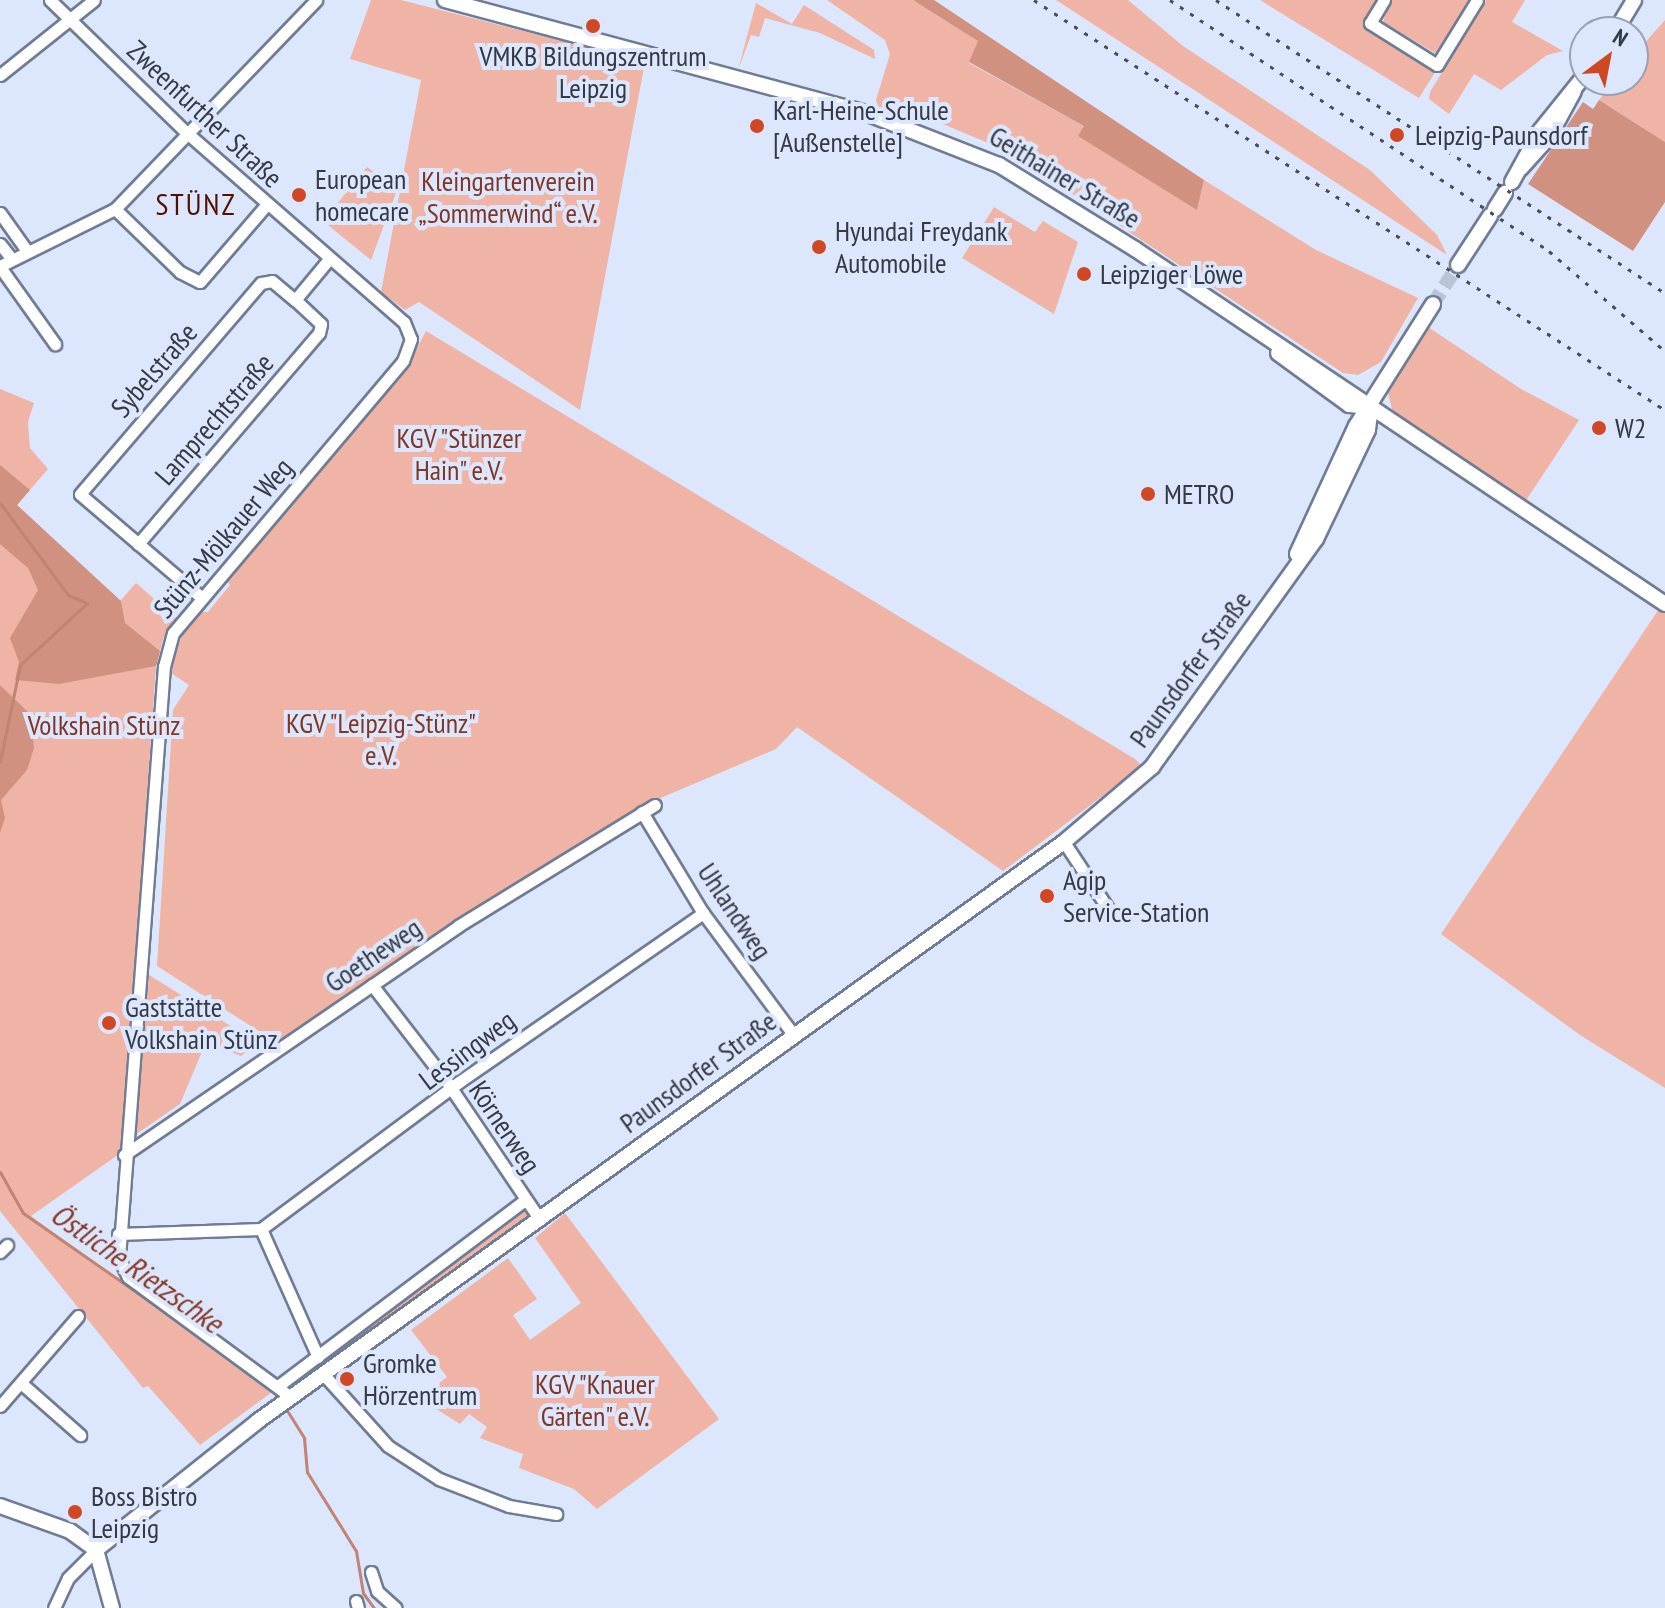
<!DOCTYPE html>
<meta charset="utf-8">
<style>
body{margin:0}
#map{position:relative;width:1665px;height:1608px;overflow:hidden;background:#dce6fc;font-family:"PT Sans Narrow",sans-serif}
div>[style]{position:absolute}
.green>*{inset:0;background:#efb4a5}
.forest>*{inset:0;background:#d09181}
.stream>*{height:3px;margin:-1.5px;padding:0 1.5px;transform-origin:1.5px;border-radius:1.5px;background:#c18373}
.secondary-tunnel>*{height:14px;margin-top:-7px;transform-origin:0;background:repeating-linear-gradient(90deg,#bac4d7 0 14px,transparent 0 21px)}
.roads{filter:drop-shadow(2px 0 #707c94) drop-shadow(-2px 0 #707c94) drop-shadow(0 2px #707c94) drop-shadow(0 -2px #707c94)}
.minor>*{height:11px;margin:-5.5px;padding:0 5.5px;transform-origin:5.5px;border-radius:5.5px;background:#fff}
.tertiary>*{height:14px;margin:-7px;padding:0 7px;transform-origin:7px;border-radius:7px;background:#fff}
.secondary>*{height:14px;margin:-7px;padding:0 7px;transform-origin:7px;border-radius:7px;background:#fff}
.rail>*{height:3px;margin-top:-1.5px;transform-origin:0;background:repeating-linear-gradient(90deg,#484f5a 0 4px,transparent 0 12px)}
.dots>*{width:22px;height:22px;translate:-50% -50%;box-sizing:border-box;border:4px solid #dce6fc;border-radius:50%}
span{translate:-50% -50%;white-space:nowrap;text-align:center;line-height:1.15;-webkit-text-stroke:8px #dce6fc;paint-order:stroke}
.poi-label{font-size:28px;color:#343a44}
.left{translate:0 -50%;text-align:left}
.street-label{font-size:28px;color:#343a44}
.park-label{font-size:28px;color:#823522}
.neighbourhood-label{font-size:30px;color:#521001;letter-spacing:2px}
.water-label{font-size:30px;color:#853825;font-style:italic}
.north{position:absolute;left:1569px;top:16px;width:80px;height:80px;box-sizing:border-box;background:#dce6fc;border:2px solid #99a1b2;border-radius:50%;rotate:32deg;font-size:22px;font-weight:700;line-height:32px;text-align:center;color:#343a44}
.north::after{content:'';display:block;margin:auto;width:28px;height:36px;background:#d04724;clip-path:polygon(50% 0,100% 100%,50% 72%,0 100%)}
</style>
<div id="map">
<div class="green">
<i style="clip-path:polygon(371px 0,401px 0,645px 62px,580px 410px,419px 302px,405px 310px,381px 292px,421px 80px,350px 59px)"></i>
<i style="clip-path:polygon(827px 0,913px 0,979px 41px,969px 63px,1084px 126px,1079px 136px,1197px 209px,1204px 180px,1316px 250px,1418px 298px,1381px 362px,1358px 375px,1343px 373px,1005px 150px,938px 122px,879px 109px,876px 100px,890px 54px,885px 40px)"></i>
<i style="clip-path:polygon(1056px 0,1128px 0,1183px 46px,1370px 170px,1437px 235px,1447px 255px)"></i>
<i style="clip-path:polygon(1260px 0,1376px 0,1363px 22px,1437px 69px,1419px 98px)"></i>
<i style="clip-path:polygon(1390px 0,1471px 0,1435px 53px,1383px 22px)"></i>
<i style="clip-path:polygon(1486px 0,1525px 0,1512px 22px,1563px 51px,1547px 55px,1501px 90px,1474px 74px,1449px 114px,1429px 99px,1430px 92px)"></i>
<i style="clip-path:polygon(756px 3px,792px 24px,804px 5px,874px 50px,875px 59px,820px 33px,765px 18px,759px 37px,751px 35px,738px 70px)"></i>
<i style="clip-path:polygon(1665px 20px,1665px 142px,1599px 100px,1615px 80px,1633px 80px,1633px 56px)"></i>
<i style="clip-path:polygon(367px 167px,397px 190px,371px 260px,323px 221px)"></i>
<i style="clip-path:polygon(994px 207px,1035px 232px,1043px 221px,1078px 242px,1054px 314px,962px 258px)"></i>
<i style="clip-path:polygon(1428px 327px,1521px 389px,1579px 420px,1523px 505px,1394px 417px,1388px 393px)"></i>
<i style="clip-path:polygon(426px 331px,1135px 759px,1142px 766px,1003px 871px,797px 727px,776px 749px,637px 808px,456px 921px,279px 1044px,157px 966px,173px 710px,189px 685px,168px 671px,185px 629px,200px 612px,208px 612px,230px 585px,226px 580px,408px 365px)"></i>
<i style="clip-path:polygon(0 389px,34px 403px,28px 422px,30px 448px,48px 469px,17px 505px,120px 601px,136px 583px,176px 618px,163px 639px,156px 666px,122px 1152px,31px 1216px,272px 1392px,200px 1445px,148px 1386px,143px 1388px,0 1211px)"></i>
<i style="clip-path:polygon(1659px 609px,1665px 613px,1665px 1088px,1580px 1035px,1441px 934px)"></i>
<i style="clip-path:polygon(149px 975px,258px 1043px,241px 1056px,206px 1042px,180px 1104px,135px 1135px)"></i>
<i style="clip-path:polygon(525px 1200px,540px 1220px,291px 1397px,278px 1386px)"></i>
<i style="clip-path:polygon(565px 1213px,719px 1419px,597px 1509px,574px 1489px,519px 1468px,523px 1454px,480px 1438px,487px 1427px,469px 1414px,460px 1424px,419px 1398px,447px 1377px,411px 1330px,508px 1258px,537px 1299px,513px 1315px,530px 1340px,581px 1303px,535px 1238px)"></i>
</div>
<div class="forest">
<i style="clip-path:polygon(913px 0,934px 0,1204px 180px,1197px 210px,1078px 136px,1084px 126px,969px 62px,978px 41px)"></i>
<i style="clip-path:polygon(1599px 100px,1665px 142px,1665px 202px,1633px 251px,1528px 184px,1583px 102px,1593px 109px)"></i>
<i style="clip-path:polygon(0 465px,30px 490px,17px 505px,121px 601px,125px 623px,160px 651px,156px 666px,59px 684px,15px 680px,19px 662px,10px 638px,38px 590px,28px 568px,0 544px)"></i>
<i style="clip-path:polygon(0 685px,30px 714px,34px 748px,27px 770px,1px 800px,5px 818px,0 833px)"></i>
</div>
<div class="stream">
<i style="left:0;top:503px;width:114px;rotate:53.5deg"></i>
<i style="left:68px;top:595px;width:21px;rotate:23deg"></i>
<i style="left:87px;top:603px;width:91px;rotate:137.2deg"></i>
<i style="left:20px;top:665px;width:99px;rotate:101.7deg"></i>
<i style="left:0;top:1172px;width:47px;rotate:60.7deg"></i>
<i style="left:23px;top:1213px;width:201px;rotate:34.9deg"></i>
<i style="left:288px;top:1412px;width:31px;rotate:58deg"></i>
<i style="left:304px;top:1438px;width:34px;rotate:85deg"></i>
<i style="left:307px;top:1472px;width:93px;rotate:58.2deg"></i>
<i style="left:356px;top:1551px;width:43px;rotate:80.5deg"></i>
<i style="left:363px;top:1593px;width:19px;rotate:54deg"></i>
</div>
<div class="secondary-tunnel">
<i style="left:1433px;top:304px;width:46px;rotate:-57.3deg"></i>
</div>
<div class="roads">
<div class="minor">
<i style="left:50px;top:0;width:191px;rotate:44.2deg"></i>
<i style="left:187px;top:133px;width:288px;rotate:41.1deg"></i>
<i style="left:404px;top:322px;width:18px;rotate:68deg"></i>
<i style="left:411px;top:339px;width:23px;rotate:110deg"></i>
<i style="left:403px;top:361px;width:356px;rotate:130.2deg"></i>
<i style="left:173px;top:633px;width:34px;rotate:105deg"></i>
<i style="left:164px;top:666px;width:594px;rotate:94.35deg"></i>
<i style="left:119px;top:1258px;width:21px;rotate:65deg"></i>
<i style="left:128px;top:1277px;width:202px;rotate:36.4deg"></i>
<i style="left:1384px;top:0;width:27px;rotate:121deg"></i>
<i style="left:1370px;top:23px;width:79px;rotate:32.1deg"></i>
<i style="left:1437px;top:65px;width:76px;rotate:-58.4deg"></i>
<i style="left:0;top:75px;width:120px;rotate:-38.6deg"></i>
<i style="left:115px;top:209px;width:91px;rotate:44.1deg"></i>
<i style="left:180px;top:272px;width:22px;rotate:27deg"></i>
<i style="left:200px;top:282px;width:103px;rotate:-49.3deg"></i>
<i style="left:0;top:213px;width:47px;rotate:54.6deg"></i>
<i style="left:0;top:244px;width:18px;rotate:52deg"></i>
<i style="left:0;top:266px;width:128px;rotate:-26.4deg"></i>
<i style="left:115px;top:209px;width:290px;rotate:-46.1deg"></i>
<i style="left:0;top:267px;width:95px;rotate:54.5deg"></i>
<i style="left:138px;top:544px;width:278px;rotate:-49.4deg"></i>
<i style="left:319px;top:333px;width:9px;rotate:-77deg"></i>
<i style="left:321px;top:324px;width:35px;rotate:-137deg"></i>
<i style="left:202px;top:598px;width:160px;rotate:-139.6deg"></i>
<i style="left:80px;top:494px;width:278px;rotate:-49.4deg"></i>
<i style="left:261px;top:283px;width:11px;rotate:-10deg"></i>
<i style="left:272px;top:281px;width:30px;rotate:40deg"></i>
<i style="left:295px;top:300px;width:53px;rotate:-50.3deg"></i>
<i style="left:642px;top:812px;width:118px;rotate:58.9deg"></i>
<i style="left:703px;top:913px;width:151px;rotate:53.4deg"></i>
<i style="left:1064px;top:842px;width:82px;rotate:56.5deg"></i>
<i style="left:372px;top:985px;width:123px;rotate:52.3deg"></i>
<i style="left:447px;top:1082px;width:166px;rotate:56deg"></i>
<i style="left:124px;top:1155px;width:405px;rotate:-34.4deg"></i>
<i style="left:458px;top:926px;width:231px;rotate:-31.6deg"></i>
<i style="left:261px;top:1229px;width:140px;rotate:66deg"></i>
<i style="left:118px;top:1234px;width:143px;rotate:-2deg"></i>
<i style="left:261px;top:1229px;width:247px;rotate:-36.6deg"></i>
<i style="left:459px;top:1082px;width:297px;rotate:-34.7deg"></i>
<i style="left:0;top:1252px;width:10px;rotate:-45deg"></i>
<i style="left:325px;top:1376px;width:94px;rotate:48deg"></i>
<i style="left:388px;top:1446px;width:61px;rotate:32.9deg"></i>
<i style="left:439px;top:1479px;width:75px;rotate:21.1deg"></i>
<i style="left:509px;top:1506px;width:48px;rotate:9.7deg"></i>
<i style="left:21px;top:1383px;width:79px;rotate:41.4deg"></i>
<i style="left:278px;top:1386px;width:309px;rotate:-37deg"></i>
<i style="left:0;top:1406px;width:119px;rotate:-49.1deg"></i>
<i style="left:371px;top:1572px;width:20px;rotate:72deg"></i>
<i style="left:377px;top:1591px;width:25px;rotate:42deg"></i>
<i style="left:356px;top:1601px;width:7px;rotate:74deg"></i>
<i style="left:54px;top:1608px;width:33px;rotate:-65deg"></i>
<i style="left:68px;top:1578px;width:40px;rotate:-45deg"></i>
</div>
<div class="tertiary">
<i style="left:445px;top:0;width:436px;rotate:15deg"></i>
<i style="left:866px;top:113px;width:143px;rotate:21.4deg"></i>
<i style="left:999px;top:165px;width:160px;rotate:31.7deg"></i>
<i style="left:1135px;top:249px;width:638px;rotate:33.81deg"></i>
<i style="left:1278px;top:353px;width:88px;rotate:36.2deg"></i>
<i style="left:1349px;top:405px;width:22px;rotate:5deg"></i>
<i style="left:0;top:1506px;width:74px;rotate:19.7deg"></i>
<i style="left:70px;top:1531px;width:32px;rotate:36deg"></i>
</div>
<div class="secondary">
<i style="left:1615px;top:32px;width:37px;rotate:-59deg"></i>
<i style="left:1521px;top:168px;width:42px;rotate:-47.9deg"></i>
<i style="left:1549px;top:137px;width:52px;rotate:-61.5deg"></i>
<i style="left:1512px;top:182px;width:58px;rotate:-61.2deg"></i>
<i style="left:1540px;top:131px;width:72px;rotate:-51.2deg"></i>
<i style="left:1495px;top:209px;width:19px;rotate:-58deg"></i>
<i style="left:1458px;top:265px;width:59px;rotate:-56.9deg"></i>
<i style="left:1297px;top:554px;width:141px;rotate:-65.3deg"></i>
<i style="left:1356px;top:426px;width:144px;rotate:-57.7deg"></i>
<i style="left:112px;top:1608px;width:60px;rotate:-105.4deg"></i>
<i style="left:96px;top:1550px;width:207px;rotate:-38.5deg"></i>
<i style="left:258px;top:1421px;width:992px;rotate:-35.69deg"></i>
<i style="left:1064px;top:842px;width:116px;rotate:-40.4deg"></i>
<i style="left:1152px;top:767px;width:281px;rotate:-54.3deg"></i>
<i style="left:1316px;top:539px;width:121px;rotate:-64.5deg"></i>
<i style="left:1368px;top:430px;width:23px;rotate:-83deg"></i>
</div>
</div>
<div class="rail">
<i style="left:1034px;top:0;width:753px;rotate:33.01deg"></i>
<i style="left:1170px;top:0;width:455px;rotate:33.5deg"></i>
<i style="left:1549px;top:251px;width:153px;rotate:40.8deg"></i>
<i style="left:1216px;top:0;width:536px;rotate:33.13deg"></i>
</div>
<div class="dots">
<i style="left:593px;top:26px;background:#d04724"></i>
<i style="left:757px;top:126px;background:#d04724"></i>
<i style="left:1397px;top:135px;background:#d04724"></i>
<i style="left:299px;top:195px;background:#d04724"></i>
<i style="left:819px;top:247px;background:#d04724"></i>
<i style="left:1084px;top:274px;background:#d04724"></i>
<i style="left:1599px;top:428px;background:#d04724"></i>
<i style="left:1148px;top:494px;background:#d04724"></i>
<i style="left:1047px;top:896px;background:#d04724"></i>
<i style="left:109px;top:1023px;background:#d04724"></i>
<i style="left:347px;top:1379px;background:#d04724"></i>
<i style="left:75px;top:1512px;background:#d04724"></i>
</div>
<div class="poi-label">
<span style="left:593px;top:72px">VMKB Bildungszentrum<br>Leipzig</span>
<span class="left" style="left:773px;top:126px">Karl-Heine-Schule<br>[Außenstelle]</span>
<span class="left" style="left:1415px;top:135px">Leipzig-Paunsdorf</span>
<span class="left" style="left:315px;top:195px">European<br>homecare</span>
<span class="left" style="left:835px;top:247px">Hyundai Freydank<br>Automobile</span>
<span class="left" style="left:1100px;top:274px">Leipziger Löwe</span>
<span class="left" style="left:1615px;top:428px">W2</span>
<span class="left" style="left:1164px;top:494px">METRO</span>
<span class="left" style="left:1063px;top:896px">Agip<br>Service-Station</span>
<span class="left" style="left:125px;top:1023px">Gaststätte<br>Volkshain Stünz</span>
<span class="left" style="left:363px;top:1379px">Gromke<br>Hörzentrum</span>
<span class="left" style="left:91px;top:1512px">Boss Bistro<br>Leipzig</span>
</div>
<div class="street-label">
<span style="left:205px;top:114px;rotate:43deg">Zweenfurther Straße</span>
<span style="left:1065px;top:177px;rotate:31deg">Geithainer Straße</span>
<span style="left:154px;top:370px;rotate:-49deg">Sybelstraße</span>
<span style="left:214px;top:419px;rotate:-49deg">Lamprechtstraße</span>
<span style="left:223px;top:538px;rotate:-50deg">Stünz-Mölkauer Weg</span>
<span style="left:1190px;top:669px;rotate:-54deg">Paunsdorfer Straße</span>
<span style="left:735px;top:911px;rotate:56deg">Uhlandweg</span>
<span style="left:373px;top:955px;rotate:-34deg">Goetheweg</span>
<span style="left:467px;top:1050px;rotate:-37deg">Lessingweg</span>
<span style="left:698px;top:1072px;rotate:-36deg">Paunsdorfer Straße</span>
<span style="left:505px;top:1127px;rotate:56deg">Körnerweg</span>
</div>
<div class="park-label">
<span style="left:508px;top:197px">Kleingartenverein<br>„Sommerwind“ e.V.</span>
<span style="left:459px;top:454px">KGV "Stünzer<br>Hain" e.V.</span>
<span style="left:381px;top:739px">KGV "Leipzig-Stünz"<br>e.V.</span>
<span style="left:104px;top:725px">Volkshain Stünz</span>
<span style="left:595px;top:1400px">KGV "Knauer<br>Gärten" e.V.</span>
</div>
<div class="neighbourhood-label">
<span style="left:196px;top:204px">STÜNZ</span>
</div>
<div class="water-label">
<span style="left:137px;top:1268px;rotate:35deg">Östliche Rietzschke</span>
</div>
<div class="north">N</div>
</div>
